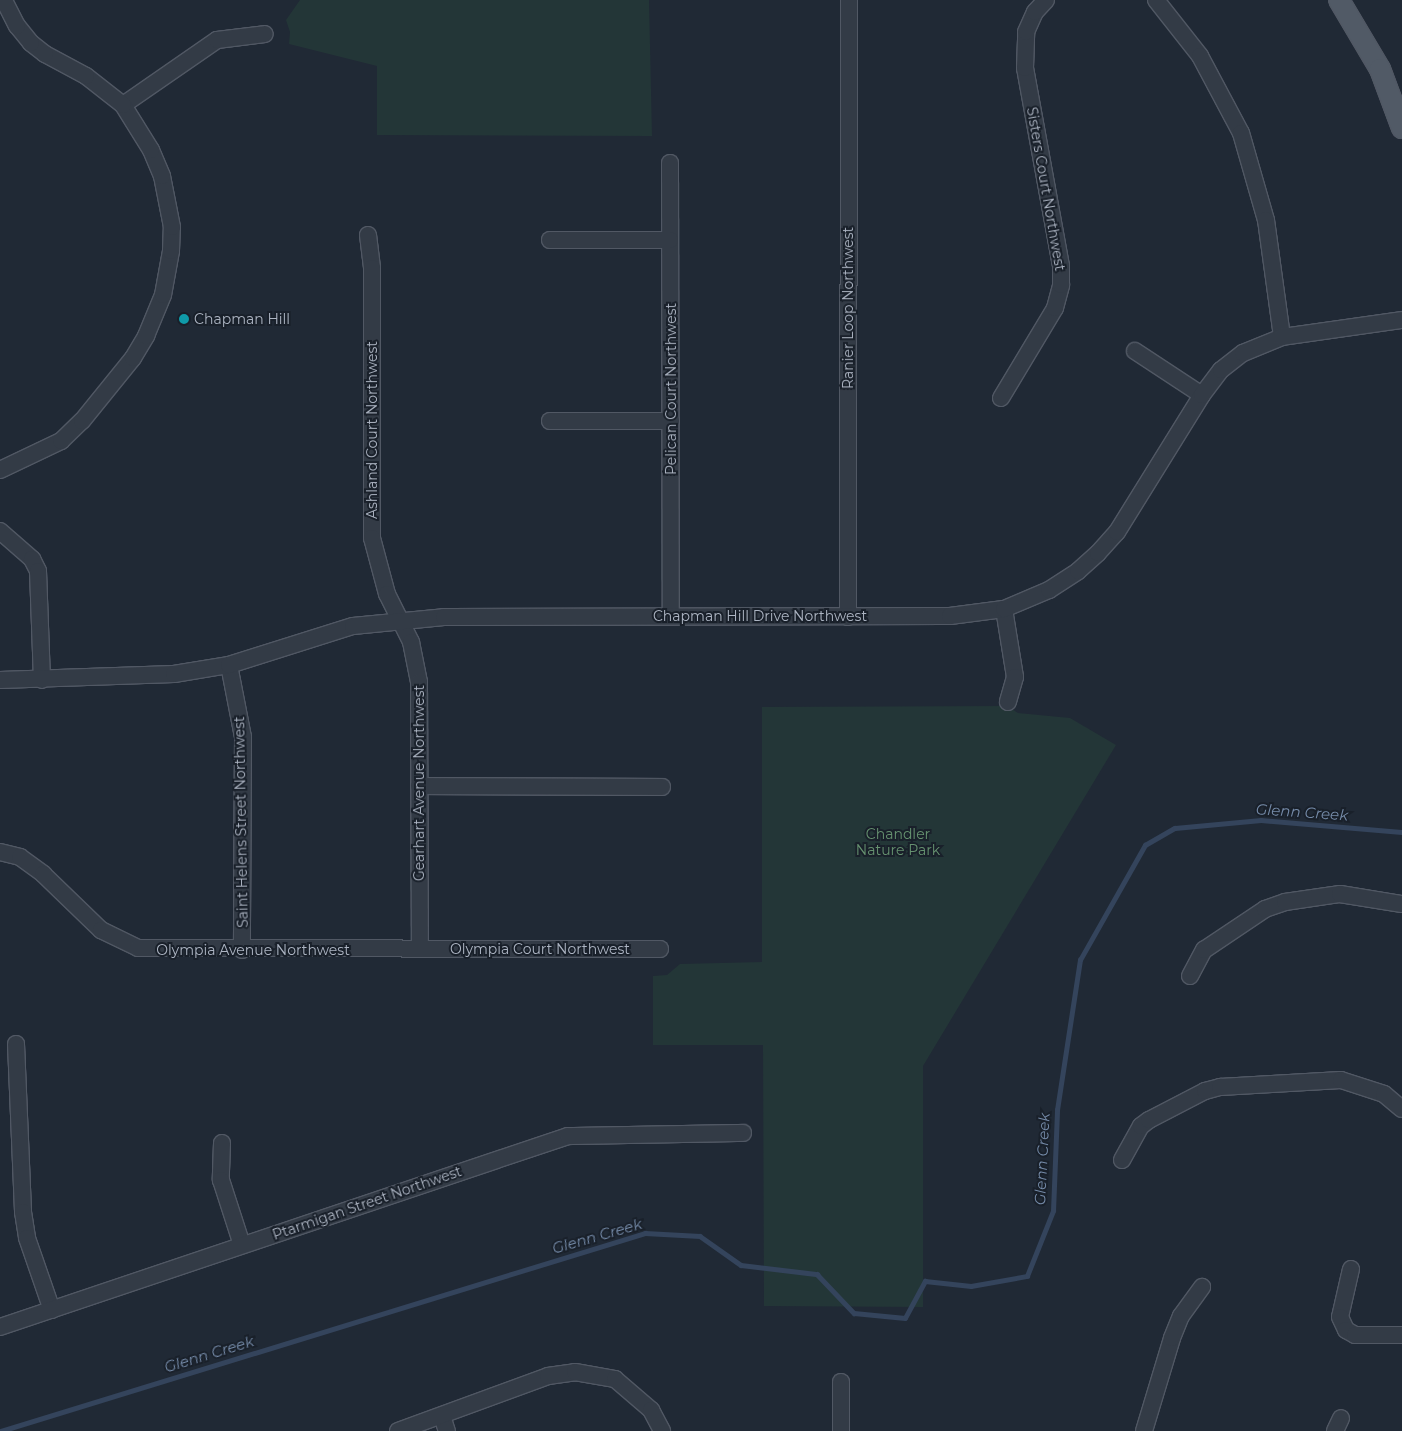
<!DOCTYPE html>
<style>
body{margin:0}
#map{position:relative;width:1402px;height:1431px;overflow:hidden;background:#202935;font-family:Montserrat,sans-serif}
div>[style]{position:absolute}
.green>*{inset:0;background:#233637}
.stream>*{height:4.5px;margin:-2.25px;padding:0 2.25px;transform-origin:2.25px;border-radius:2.25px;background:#34445c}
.roads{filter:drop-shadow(1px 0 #515864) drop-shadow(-1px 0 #515864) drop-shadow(0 1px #515864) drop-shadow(0 -1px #515864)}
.minor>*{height:16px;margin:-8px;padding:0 8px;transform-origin:8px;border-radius:8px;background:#333b46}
.major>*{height:20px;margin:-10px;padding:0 10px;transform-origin:10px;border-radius:10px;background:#515a66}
.dots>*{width:14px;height:14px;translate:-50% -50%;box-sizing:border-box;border:2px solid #19202a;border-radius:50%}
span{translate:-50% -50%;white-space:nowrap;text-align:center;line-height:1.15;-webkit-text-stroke:4px #19202a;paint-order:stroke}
.street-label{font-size:14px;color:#adb5c3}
.poi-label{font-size:14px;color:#adb5c3}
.left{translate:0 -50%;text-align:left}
.park-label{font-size:14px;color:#669270}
.water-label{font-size:15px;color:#768caa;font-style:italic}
</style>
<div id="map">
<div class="green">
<i style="clip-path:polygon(300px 0,649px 0,652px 136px,377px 135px,377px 66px,289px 44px,290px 32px,286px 20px)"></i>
<i style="clip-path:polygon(1007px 706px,1018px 713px,1070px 718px,1116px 745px,923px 1066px,923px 1307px,764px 1306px,763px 1045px,653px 1045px,653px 976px,667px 975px,680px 964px,762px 962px,762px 707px)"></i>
</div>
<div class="stream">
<i style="left:1px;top:1431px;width:674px;rotate:-17.09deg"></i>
<i style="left:645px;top:1233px;width:55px;rotate:3.1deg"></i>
<i style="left:700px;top:1236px;width:50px;rotate:35.3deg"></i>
<i style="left:741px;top:1265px;width:77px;rotate:6.8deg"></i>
<i style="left:817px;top:1274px;width:54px;rotate:46.5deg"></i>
<i style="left:854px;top:1313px;width:51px;rotate:5.6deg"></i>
<i style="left:905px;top:1318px;width:42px;rotate:-61.6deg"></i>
<i style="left:925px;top:1281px;width:46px;rotate:6.2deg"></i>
<i style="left:971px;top:1286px;width:57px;rotate:-10.1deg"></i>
<i style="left:1027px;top:1276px;width:70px;rotate:-68.2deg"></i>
<i style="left:1053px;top:1211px;width:101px;rotate:-87.7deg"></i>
<i style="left:1057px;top:1110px;width:152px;rotate:-81.3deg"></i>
<i style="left:1080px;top:960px;width:132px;rotate:-60.5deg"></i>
<i style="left:1145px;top:845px;width:34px;rotate:-30deg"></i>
<i style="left:1175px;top:828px;width:86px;rotate:-5.3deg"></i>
<i style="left:1261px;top:820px;width:142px;rotate:4.9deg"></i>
</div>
<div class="roads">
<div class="minor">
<i style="left:1156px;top:0;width:71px;rotate:51.8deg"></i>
<i style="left:1200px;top:56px;width:87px;rotate:62deg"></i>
<i style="left:1241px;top:133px;width:91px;rotate:74deg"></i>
<i style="left:1266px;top:220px;width:118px;rotate:82.2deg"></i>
<i style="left:123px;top:105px;width:114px;rotate:-34.7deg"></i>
<i style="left:217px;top:40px;width:48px;rotate:-7.1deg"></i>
<i style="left:670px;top:163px;width:453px;rotate:89.9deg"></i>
<i style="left:368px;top:235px;width:33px;rotate:83deg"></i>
<i style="left:372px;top:268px;width:270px;rotate:90deg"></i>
<i style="left:372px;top:538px;width:58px;rotate:75deg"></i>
<i style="left:387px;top:594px;width:54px;rotate:63.4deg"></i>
<i style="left:411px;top:642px;width:41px;rotate:78.7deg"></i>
<i style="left:419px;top:682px;width:267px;rotate:89.8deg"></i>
<i style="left:550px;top:240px;width:120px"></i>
<i style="left:1135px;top:351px;width:80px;rotate:33.3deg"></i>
<i style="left:1001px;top:398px;width:105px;rotate:-59deg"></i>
<i style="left:1055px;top:308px;width:24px;rotate:-75deg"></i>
<i style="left:1061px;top:285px;width:19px;rotate:-90deg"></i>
<i style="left:1061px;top:266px;width:201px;rotate:-100.3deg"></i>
<i style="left:1025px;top:68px;width:36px;rotate:-88deg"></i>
<i style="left:1026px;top:32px;width:22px;rotate:-66deg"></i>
<i style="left:1035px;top:12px;width:16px;rotate:-47deg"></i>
<i style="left:550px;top:421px;width:121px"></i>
<i style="left:0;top:470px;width:68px;rotate:-25.4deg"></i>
<i style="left:61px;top:441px;width:29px;rotate:-44deg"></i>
<i style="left:82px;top:421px;width:81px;rotate:-51deg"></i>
<i style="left:133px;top:358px;width:26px;rotate:-59deg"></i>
<i style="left:146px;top:336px;width:44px;rotate:-67.5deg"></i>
<i style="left:163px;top:295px;width:45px;rotate:-79.7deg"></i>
<i style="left:171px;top:251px;width:24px;rotate:-88deg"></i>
<i style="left:172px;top:227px;width:52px;rotate:-101.1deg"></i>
<i style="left:162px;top:176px;width:28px;rotate:-113deg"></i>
<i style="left:151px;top:150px;width:53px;rotate:-121.9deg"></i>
<i style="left:123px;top:105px;width:47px;rotate:-141.9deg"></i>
<i style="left:86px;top:76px;width:47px;rotate:-151.8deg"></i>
<i style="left:45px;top:54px;width:18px;rotate:-142deg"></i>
<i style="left:31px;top:43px;width:22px;rotate:-129deg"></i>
<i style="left:17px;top:26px;width:29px;rotate:-117deg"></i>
<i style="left:0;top:531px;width:43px;rotate:41.2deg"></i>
<i style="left:32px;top:559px;width:13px;rotate:63deg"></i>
<i style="left:38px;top:571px;width:109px;rotate:87.9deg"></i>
<i style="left:1004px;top:609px;width:69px;rotate:80.8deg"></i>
<i style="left:1015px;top:677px;width:26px;rotate:106deg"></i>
<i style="left:848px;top:617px;width:617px;rotate:-89.91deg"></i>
<i style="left:229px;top:665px;width:73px;rotate:79deg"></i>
<i style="left:243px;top:737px;width:213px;rotate:90.3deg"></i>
<i style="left:0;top:680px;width:174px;rotate:-2deg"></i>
<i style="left:174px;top:674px;width:56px;rotate:-9.3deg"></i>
<i style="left:229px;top:665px;width:130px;rotate:-17.5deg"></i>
<i style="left:353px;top:626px;width:91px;rotate:-5.6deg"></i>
<i style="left:444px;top:617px;width:506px;rotate:-0.11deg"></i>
<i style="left:950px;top:616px;width:54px;rotate:-7.4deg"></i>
<i style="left:1004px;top:609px;width:49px;rotate:-22.9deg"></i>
<i style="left:1049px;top:590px;width:35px;rotate:-33deg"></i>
<i style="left:1078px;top:571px;width:27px;rotate:-42deg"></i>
<i style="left:1098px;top:553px;width:28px;rotate:-48deg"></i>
<i style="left:1117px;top:532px;width:161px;rotate:-58.2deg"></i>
<i style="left:1202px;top:395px;width:31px;rotate:-53deg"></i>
<i style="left:1221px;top:370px;width:28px;rotate:-38deg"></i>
<i style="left:1243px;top:353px;width:42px;rotate:-22.3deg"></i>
<i style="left:1282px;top:337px;width:121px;rotate:-8.1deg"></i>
<i style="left:419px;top:786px;width:243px;rotate:0.2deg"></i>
<i style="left:0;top:852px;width:21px;rotate:14deg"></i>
<i style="left:20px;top:857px;width:29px;rotate:36deg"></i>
<i style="left:43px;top:874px;width:81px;rotate:44deg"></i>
<i style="left:101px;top:930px;width:41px;rotate:25.9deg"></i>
<i style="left:138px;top:948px;width:522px;rotate:0.11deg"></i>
<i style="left:1190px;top:976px;width:30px;rotate:-62deg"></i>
<i style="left:1204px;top:950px;width:73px;rotate:-33.9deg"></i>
<i style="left:1265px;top:909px;width:21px;rotate:-19deg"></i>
<i style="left:1285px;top:902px;width:56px;rotate:-8.3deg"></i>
<i style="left:1340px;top:894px;width:63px;rotate:9.2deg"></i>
<i style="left:16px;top:1044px;width:168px;rotate:87.6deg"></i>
<i style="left:23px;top:1212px;width:26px;rotate:81deg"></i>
<i style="left:27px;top:1238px;width:76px;rotate:70.9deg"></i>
<i style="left:222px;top:1143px;width:37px;rotate:92deg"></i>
<i style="left:221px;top:1180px;width:68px;rotate:72.1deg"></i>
<i style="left:1122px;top:1160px;width:39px;rotate:-61deg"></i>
<i style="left:1141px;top:1126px;width:10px;rotate:-37deg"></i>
<i style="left:1149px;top:1120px;width:63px;rotate:-27.4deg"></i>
<i style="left:1205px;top:1091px;width:16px;rotate:-15deg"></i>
<i style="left:1220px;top:1087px;width:121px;rotate:-3.3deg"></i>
<i style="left:1341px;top:1080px;width:45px;rotate:18deg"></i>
<i style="left:1384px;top:1094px;width:23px;rotate:40deg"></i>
<i style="left:1351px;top:1269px;width:49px;rotate:102.9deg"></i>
<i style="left:1340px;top:1317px;width:14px;rotate:65deg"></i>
<i style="left:1346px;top:1330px;width:10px;rotate:29deg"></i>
<i style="left:1355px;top:1335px;width:47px"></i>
<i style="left:0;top:1327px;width:599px;rotate:-18.59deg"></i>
<i style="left:568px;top:1136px;width:175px;rotate:-1deg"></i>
<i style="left:442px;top:1416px;width:16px;rotate:72deg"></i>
<i style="left:398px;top:1431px;width:160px;rotate:-20.1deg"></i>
<i style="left:548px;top:1376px;width:27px;rotate:-8deg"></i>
<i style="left:575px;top:1372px;width:41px;rotate:9.9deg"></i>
<i style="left:615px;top:1379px;width:48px;rotate:40.7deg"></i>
<i style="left:651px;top:1410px;width:24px;rotate:62deg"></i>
<i style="left:841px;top:1431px;width:49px;rotate:-90deg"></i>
<i style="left:1144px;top:1431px;width:97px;rotate:-73.2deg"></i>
<i style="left:1172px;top:1338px;width:24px;rotate:-68deg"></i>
<i style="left:1181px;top:1316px;width:36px;rotate:-54deg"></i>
<i style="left:1335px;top:1431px;width:14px;rotate:-65deg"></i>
</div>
<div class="major">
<i style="left:1339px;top:0;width:80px;rotate:59.3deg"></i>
<i style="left:1380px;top:69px;width:63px;rotate:69.6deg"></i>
</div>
</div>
<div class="dots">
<i style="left:184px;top:319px;background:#0f9aa8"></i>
</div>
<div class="street-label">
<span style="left:1046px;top:189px;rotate:80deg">Sisters Court Northwest</span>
<span style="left:848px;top:308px;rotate:-90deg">Ranier Loop Northwest</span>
<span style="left:671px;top:389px;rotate:-90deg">Pelican Court Northwest</span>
<span style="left:372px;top:430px;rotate:-90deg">Ashland Court Northwest</span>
<span style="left:760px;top:616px">Chapman Hill Drive Northwest</span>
<span style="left:419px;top:783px;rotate:-90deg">Gearhart Avenue Northwest</span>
<span style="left:241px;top:822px;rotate:-91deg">Saint Helens Street Northwest</span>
<span style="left:540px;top:949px">Olympia Court Northwest</span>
<span style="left:253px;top:950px">Olympia Avenue Northwest</span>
<span style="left:367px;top:1203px;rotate:-19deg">Ptarmigan Street Northwest</span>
</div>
<div class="poi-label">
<span class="left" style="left:194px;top:319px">Chapman Hill</span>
</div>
<div class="park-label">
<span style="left:898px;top:842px">Chandler<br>Nature Park</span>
</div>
<div class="water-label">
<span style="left:1302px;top:812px;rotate:4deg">Glenn Creek</span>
<span style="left:1042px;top:1159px;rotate:-87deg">Glenn Creek</span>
<span style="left:597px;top:1236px;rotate:-16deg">Glenn Creek</span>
<span style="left:209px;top:1354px;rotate:-17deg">Glenn Creek</span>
</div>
</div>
